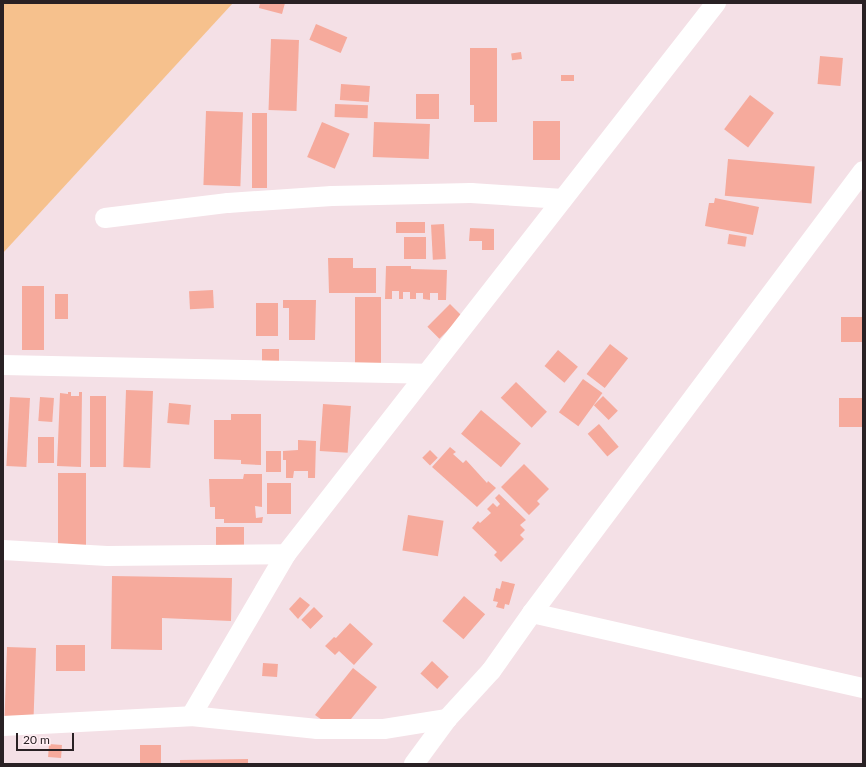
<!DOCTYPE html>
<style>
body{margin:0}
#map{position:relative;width:866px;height:767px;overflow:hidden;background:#f4e0e6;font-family:Lato,sans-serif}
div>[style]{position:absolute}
.green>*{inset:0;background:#f6c18d}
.building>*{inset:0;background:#f6aa9c;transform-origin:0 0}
.minor>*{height:20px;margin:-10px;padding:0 10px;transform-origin:10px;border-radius:10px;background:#fff}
span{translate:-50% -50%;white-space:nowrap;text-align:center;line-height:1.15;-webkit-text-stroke:3px #ffeef3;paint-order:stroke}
.frame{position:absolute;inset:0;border:4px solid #292124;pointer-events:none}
.scale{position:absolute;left:16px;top:733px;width:58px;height:18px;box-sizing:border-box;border:2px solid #292124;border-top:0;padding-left:5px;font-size:12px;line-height:14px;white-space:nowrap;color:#292124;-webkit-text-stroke:3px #ffeef3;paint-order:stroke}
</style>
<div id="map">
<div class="green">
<i style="clip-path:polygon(3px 3px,233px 3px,3px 253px)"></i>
</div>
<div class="building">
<i style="clip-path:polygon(260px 3px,285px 3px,282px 14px,259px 8px)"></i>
<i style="left:316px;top:24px;width:34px;height:17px;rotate:23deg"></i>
<i style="left:271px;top:39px;width:28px;height:71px;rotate:2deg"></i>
<i style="clip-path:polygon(470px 48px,497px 48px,497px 122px,474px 122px,474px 105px,470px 105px)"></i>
<i style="left:521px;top:52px;width:7px;height:10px;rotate:82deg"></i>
<i style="left:820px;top:56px;width:23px;height:28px;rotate:5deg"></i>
<i style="left:561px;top:75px;width:13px;height:6px"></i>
<i style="left:341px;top:84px;width:29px;height:16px;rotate:4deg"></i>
<i style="left:416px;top:94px;width:23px;height:25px"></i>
<i style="left:750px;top:95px;width:30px;height:43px;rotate:37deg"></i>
<i style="left:335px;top:104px;width:33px;height:13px;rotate:2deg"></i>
<i style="left:206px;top:111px;width:37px;height:74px;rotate:2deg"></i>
<i style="left:252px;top:113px;width:15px;height:75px"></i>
<i style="left:533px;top:121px;width:27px;height:39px"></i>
<i style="left:322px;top:122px;width:30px;height:38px;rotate:23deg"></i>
<i style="left:374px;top:122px;width:56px;height:35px;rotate:2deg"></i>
<i style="left:728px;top:159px;width:87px;height:37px;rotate:5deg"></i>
<i style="clip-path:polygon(715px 198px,759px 207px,753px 235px,705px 226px,709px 203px,714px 203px)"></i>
<i style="left:396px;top:222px;width:29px;height:11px"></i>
<i style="left:444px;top:224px;width:35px;height:13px;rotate:87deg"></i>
<i style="clip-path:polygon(470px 228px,494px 229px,494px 250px,482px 250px,482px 241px,469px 241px)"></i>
<i style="left:729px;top:234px;width:18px;height:10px;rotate:9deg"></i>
<i style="left:404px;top:237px;width:22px;height:22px"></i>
<i style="clip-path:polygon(328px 258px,353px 258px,353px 268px,376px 268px,376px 293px,329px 293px)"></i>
<i style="clip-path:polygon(386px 266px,411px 266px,411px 269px,447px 270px,446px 300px,438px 300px,438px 293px,430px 293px,430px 300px,423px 299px,423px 293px,416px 293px,416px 299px,410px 299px,410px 292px,403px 292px,403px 299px,399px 299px,399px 291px,392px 291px,392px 299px,385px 299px)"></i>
<i style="left:22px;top:286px;width:22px;height:64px"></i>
<i style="left:213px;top:290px;width:18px;height:24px;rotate:87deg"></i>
<i style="left:55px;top:294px;width:13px;height:25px"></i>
<i style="left:355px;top:297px;width:26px;height:75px"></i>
<i style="clip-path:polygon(283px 300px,316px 300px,315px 340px,289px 340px,289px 308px,283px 308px)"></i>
<i style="left:256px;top:303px;width:22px;height:33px"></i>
<i style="left:450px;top:304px;width:17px;height:32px;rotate:45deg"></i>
<i style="left:841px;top:317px;width:22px;height:25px"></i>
<i style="left:610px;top:344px;width:23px;height:38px;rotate:38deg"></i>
<i style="left:262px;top:349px;width:17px;height:19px"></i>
<i style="left:558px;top:350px;width:26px;height:21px;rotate:40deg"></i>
<i style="left:583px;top:379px;width:24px;height:41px;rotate:36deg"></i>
<i style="left:516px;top:382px;width:43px;height:22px;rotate:44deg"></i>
<i style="left:126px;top:390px;width:27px;height:77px;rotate:2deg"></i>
<i style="clip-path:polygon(68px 392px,71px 392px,71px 396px,79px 396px,79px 392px,82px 392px,81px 467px,57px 466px,60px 393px,68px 394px)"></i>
<i style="left:90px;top:396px;width:16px;height:71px"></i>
<i style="left:603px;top:396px;width:21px;height:13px;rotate:45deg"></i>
<i style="left:10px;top:397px;width:20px;height:69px;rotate:3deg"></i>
<i style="left:40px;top:397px;width:14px;height:24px;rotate:4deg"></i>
<i style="left:839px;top:398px;width:24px;height:29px"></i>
<i style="left:169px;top:403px;width:22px;height:20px;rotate:5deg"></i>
<i style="left:323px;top:404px;width:28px;height:47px;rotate:4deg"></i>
<i style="left:481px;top:410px;width:52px;height:31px;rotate:40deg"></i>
<i style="clip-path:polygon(231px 414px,261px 414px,261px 465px,241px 464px,241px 460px,214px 459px,214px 420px,231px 420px)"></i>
<i style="left:599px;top:424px;width:30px;height:15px;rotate:49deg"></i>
<i style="left:38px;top:437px;width:16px;height:26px"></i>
<i style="clip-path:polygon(298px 440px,316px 441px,315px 478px,308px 478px,308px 471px,294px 471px,293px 478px,286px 478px,286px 460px,283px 460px,283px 451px,298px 450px)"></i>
<i style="clip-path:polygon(450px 447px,456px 452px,453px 454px,463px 463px,466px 460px,487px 483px,488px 481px,496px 488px,477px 507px,432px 467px)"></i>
<i style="left:430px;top:450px;width:11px;height:11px;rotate:45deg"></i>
<i style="left:266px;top:451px;width:15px;height:21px"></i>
<i style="clip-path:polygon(524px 464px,549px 489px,537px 501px,540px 504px,529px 515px,501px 487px)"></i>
<i style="left:58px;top:473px;width:28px;height:73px"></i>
<i style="clip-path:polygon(244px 474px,262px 474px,262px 507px,255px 506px,256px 518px,263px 517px,262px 523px,224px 523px,224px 519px,215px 519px,215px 507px,210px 507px,209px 479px,243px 479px)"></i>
<i style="left:267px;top:483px;width:24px;height:31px"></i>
<i style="clip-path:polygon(499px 494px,526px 520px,520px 525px,525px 530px,520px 535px,524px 539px,501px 562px,494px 555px,497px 552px,472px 528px,478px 521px,480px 523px,491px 513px,487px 509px,493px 503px,497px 507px,500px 504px,495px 498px)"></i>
<i style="left:408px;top:515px;width:36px;height:36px;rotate:9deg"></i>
<i style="left:216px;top:527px;width:28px;height:19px"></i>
<i style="clip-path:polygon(112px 576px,232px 578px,231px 621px,162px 618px,162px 650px,111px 649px)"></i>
<i style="clip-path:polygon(502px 581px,515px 584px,509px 605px,505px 604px,504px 609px,496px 607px,498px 602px,493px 601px,496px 588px,500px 589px)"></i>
<i style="left:464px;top:596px;width:28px;height:33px;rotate:41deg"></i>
<i style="clip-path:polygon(300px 597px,310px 605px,298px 619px,289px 609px)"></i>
<i style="left:314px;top:607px;width:13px;height:18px;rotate:45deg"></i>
<i style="clip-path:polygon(350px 623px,373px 644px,354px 665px,339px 651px,335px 655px,325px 646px,334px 637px,336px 638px)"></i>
<i style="left:56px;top:645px;width:29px;height:26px"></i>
<i style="left:7px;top:647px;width:29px;height:69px;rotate:2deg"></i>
<i style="left:432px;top:661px;width:23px;height:17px;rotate:43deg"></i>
<i style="left:263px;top:663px;width:15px;height:13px;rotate:4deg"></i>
<i style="clip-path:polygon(353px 668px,377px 687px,351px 719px,322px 720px,315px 715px)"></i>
<i style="left:49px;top:744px;width:13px;height:13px;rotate:4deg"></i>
<i style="left:140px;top:745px;width:21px;height:18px"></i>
<i style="clip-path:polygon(248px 759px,248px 764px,180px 764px,180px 760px)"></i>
</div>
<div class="minor">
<i style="left:105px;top:218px;width:124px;rotate:-7deg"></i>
<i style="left:228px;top:203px;width:104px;rotate:-3.9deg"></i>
<i style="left:332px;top:196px;width:139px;rotate:-1.2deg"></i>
<i style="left:471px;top:193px;width:92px;rotate:3.7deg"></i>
<i style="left:3px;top:365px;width:423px;rotate:1.2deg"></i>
<i style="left:3px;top:550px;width:104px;rotate:3.3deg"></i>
<i style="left:107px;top:556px;width:179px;rotate:-0.6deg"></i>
<i style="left:532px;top:613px;width:339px;rotate:12.8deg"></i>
<i style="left:191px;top:716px;width:188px;rotate:-59.6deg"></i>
<i style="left:286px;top:554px;width:699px;rotate:-52.03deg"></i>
<i style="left:3px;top:726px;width:188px;rotate:-3deg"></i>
<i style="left:191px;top:716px;width:127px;rotate:5.9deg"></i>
<i style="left:317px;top:729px;width:67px"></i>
<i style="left:384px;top:729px;width:64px;rotate:-9deg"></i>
<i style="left:414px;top:764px;width:56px;rotate:-53.7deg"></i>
<i style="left:447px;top:719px;width:65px;rotate:-47.5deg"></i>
<i style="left:491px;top:671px;width:71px;rotate:-54.7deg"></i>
<i style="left:532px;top:613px;width:552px;rotate:-53.17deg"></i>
</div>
<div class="frame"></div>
<div class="scale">20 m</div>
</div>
